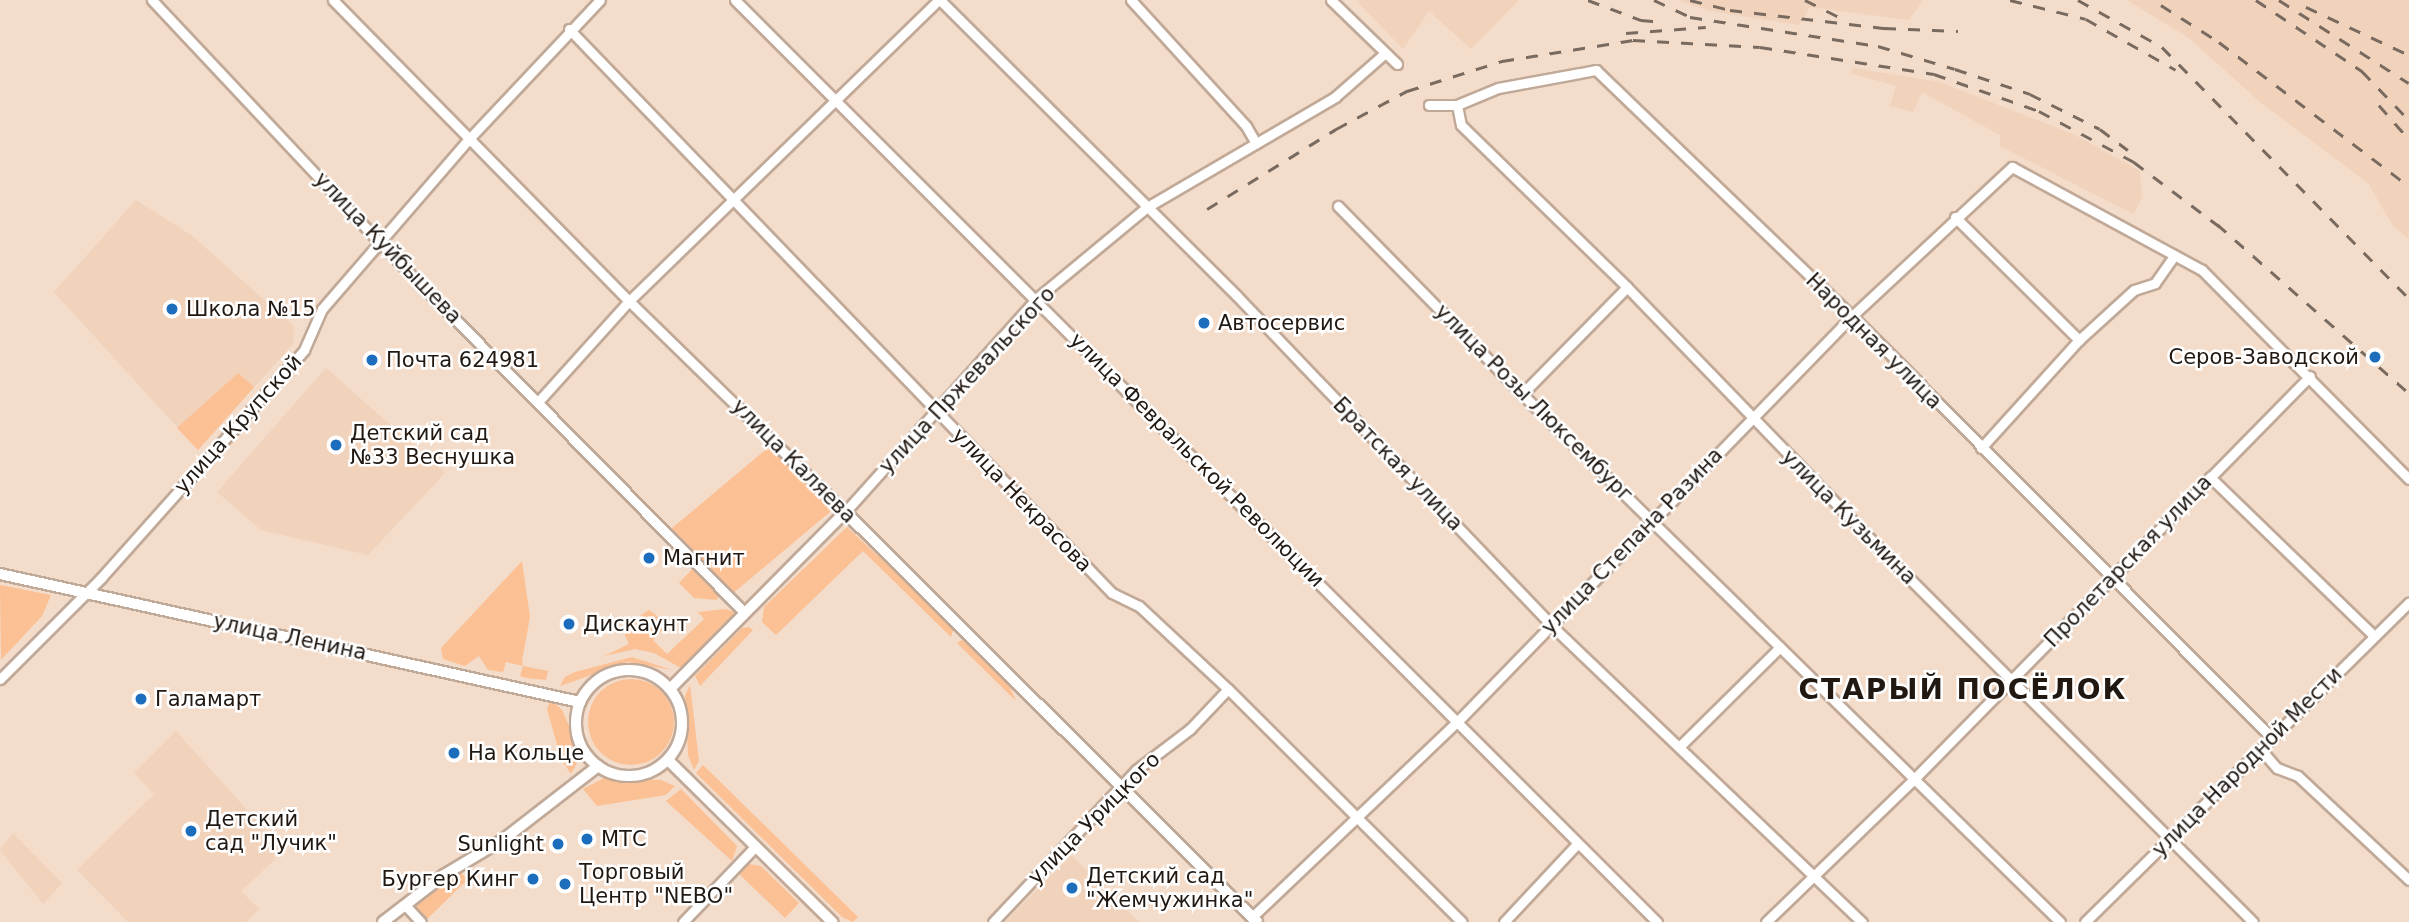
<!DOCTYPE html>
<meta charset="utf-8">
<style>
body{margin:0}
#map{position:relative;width:2409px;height:922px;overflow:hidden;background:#f4dcca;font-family:"DejaVu Sans",sans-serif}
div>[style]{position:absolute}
.built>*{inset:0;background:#f1d2bb}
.green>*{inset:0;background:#fbc094;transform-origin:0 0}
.round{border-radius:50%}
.roads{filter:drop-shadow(2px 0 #c1a998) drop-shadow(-2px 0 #c1a998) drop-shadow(0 2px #c1a998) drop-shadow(0 -2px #c1a998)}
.minor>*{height:9px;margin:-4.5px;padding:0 4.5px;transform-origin:4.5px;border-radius:4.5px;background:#fff}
.tertiary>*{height:10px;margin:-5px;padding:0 5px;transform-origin:5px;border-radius:5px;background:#fff}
.tertiary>.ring{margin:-5px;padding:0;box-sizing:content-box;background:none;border:10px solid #fff;border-radius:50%}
.rail>*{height:2.5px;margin-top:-1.25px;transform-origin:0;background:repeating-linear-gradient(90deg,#796a5f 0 12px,transparent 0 24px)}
.dots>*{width:19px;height:19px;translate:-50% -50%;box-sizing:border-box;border:4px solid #fff;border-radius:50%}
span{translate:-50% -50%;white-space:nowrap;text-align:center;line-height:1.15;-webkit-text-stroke:5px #fff;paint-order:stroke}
.street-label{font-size:21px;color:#211812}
.poi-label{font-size:21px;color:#211812}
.left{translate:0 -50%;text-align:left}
.right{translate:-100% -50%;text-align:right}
.district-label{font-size:28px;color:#211812;font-weight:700;letter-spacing:2px}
</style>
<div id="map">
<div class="built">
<i style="clip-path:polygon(1356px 0,1519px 0,1471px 49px,1429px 11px,1403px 49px)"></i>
<i style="clip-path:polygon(1678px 0,1923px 0,1909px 20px,1810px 7px,1799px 25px,1711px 11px)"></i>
<i style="clip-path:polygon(2127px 0,2409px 0,2409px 239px,2393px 226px,2368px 183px,2260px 102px,2189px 38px)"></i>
<i style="clip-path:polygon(1853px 68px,1940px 82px,2075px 135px,2140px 171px,2142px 198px,2133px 214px,2000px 146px,2000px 135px,1922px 92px,1913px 112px,1890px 106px,1896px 86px,1850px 73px)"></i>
<i style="clip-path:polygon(136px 200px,191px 235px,294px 326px,293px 344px,198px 450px,54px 292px)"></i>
<i style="clip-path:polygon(326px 368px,445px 473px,368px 555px,261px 530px,217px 492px)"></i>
<i style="clip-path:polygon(176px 731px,284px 851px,241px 891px,259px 909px,246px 922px,128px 922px,77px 870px,154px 794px,134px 773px)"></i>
<i style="clip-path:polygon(13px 833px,62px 883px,43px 904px,0 850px)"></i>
<i style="clip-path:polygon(1071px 855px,1139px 922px,1005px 922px)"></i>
</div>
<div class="green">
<i style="clip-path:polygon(238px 373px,254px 387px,198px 450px,177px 428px)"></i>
<i style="left:776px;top:441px;width:89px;height:139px;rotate:50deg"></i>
<i style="clip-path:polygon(847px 527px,954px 627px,951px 637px,863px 551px,776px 635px,762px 622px,764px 607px)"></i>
<i style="clip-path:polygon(522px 561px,530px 617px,522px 661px,523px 666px,548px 671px,546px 680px,526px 678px,520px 676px,523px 666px,506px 662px,503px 672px,488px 670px,479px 656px,465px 666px,443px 659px,441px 648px)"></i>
<i style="clip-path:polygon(694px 567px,719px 593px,717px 600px,694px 598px,679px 583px)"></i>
<i style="clip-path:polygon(0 585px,51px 595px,42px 616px,1px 660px)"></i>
<i style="clip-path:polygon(726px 609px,734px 612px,734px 617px,681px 668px,654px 653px,635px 649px,604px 656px,629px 644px,622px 628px,649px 610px,668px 624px,653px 640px,667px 654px,704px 619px,698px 612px)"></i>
<i style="clip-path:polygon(749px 627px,753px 630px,700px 686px,695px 676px,742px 628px)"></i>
<i style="clip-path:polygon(962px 640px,1006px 679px,1016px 701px,957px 643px)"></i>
<i style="clip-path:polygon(632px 657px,672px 670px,628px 662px,560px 686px,565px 677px,575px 672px)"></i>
<i class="round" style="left:588px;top:679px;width:86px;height:86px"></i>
<i style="clip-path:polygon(690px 685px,699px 761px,694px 770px,688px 755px,685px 695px)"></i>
<i style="clip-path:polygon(551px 700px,562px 710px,570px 728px,577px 763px,571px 774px,561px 759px,547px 709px)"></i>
<i style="clip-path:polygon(703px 765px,858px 917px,853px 922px,842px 917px,696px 773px)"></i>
<i style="clip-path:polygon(604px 778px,661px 780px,675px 786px,666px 795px,597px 806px,583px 789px)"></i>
<i style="clip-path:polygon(681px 789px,737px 846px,732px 861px,666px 801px)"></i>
<i style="clip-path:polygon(749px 864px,761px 866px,799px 903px,785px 918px,738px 873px)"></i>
<i style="clip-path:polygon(457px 867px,467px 880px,424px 922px,405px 905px)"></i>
</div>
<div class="roads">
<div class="minor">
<i style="left:152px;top:0;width:335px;rotate:46.8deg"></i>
<i style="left:381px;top:244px;width:518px;rotate:45.39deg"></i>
<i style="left:333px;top:0;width:422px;rotate:45.5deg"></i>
<i style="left:629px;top:301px;width:302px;rotate:44.3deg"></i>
<i style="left:845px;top:512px;width:288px;rotate:-48.1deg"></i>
<i style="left:1037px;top:298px;width:143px;rotate:-39.6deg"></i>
<i style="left:1147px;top:207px;width:218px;rotate:-30.3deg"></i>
<i style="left:1335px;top:97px;width:65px;rotate:-41.3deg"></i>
<i style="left:735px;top:0;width:1304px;rotate:45deg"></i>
<i style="left:940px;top:0;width:419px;rotate:44.9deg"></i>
<i style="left:1237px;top:296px;width:455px;rotate:46.3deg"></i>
<i style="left:1551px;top:625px;width:430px;rotate:43.7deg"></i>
<i style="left:1131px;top:0;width:171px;rotate:47.6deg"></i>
<i style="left:1246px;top:126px;width:20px;rotate:60deg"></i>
<i style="left:1331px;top:0;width:92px;rotate:44.1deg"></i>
<i style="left:569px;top:29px;width:783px;rotate:46.09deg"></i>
<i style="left:1112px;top:593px;width:30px;rotate:26deg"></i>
<i style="left:1139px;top:606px;width:122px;rotate:43deg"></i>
<i style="left:1228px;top:689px;width:330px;rotate:44.9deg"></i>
<i style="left:1429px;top:105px;width:28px"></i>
<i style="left:1457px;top:105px;width:44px;rotate:-22.5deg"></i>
<i style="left:1498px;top:88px;width:100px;rotate:-10.4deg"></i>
<i style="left:1596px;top:70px;width:355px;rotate:43.9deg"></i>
<i style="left:1852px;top:316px;width:594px;rotate:45.14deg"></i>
<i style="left:1457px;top:105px;width:20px;rotate:79deg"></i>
<i style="left:1461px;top:125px;width:232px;rotate:44.3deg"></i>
<i style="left:1627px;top:287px;width:359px;rotate:46deg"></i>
<i style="left:1876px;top:545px;width:533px;rotate:45deg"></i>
<i style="left:1338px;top:206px;width:263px;rotate:45.6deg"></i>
<i style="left:1522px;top:394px;width:754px;rotate:44.46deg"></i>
<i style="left:1955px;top:217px;width:175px;rotate:44.8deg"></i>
<i style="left:1522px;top:394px;width:150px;rotate:-45.5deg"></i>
<i style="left:538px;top:402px;width:136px;rotate:-48deg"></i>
<i style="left:629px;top:301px;width:431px;rotate:-44.2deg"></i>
<i style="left:1981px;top:448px;width:146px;rotate:-47.8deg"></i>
<i style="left:2079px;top:340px;width:74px;rotate:-42.3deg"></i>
<i style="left:2134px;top:290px;width:22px;rotate:-18deg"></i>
<i style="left:2155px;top:283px;width:33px;rotate:-55deg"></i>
<i style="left:2210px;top:477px;width:228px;rotate:44.1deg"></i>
<i style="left:0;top:679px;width:143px;rotate:-45deg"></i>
<i style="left:101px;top:578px;width:305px;rotate:-48.3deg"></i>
<i style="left:304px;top:350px;width:45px;rotate:-66.3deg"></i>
<i style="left:322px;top:309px;width:223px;rotate:-49.2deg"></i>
<i style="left:468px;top:140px;width:192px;rotate:-46.7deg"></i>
<i style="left:1679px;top:747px;width:142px;rotate:-44.7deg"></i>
<i style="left:2262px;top:751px;width:23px;rotate:49deg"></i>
<i style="left:2277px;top:768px;width:22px;rotate:21deg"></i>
<i style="left:2298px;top:776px;width:152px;rotate:43.1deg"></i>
<i style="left:405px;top:905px;width:23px;rotate:47deg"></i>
<i style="left:1252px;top:917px;width:283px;rotate:-43.6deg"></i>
<i style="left:1457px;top:722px;width:566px;rotate:-45.79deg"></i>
<i style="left:1852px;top:316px;width:219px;rotate:-43deg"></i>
<i style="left:2012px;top:167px;width:216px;rotate:28.5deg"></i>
<i style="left:2202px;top:270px;width:294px;rotate:45.3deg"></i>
<i style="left:683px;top:922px;width:105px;rotate:-46.2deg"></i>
<i style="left:993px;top:922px;width:209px;rotate:-46.7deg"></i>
<i style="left:1136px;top:770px;width:68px;rotate:-37.2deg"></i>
<i style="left:1190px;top:729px;width:55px;rotate:-46.5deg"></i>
<i style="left:1504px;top:922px;width:107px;rotate:-46.9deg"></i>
<i style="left:1766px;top:922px;width:209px;rotate:-44deg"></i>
<i style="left:1916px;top:777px;width:562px;rotate:-45.5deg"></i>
<i style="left:2085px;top:922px;width:455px;rotate:-44.6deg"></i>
</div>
<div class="tertiary">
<i style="left:0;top:574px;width:594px;rotate:12.45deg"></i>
<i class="ring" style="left:576px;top:670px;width:96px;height:96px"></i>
<i style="left:670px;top:689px;width:249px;rotate:-45.3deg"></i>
<i style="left:845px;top:512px;width:581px;rotate:44.86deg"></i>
<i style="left:668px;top:760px;width:231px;rotate:44.6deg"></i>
<i style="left:383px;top:922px;width:77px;rotate:-37.6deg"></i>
<i style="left:444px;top:875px;width:70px;rotate:-31deg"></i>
<i style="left:504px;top:839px;width:119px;rotate:-37.8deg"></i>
</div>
</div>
<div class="rail">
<i style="left:1588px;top:0;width:57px;rotate:20.7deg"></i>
<i style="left:1641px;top:20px;width:23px;rotate:5deg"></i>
<i style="left:1654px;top:0;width:40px;rotate:25deg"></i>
<i style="left:1690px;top:17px;width:190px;rotate:8.8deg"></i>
<i style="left:1878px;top:46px;width:80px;rotate:16.6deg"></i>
<i style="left:1955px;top:69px;width:79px;rotate:18.4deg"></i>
<i style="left:2030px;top:94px;width:78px;rotate:26.6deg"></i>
<i style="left:2100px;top:129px;width:35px;rotate:37deg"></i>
<i style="left:1690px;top:0;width:41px;rotate:14deg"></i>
<i style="left:1730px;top:10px;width:163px;rotate:6.7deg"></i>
<i style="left:1805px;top:0;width:42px;rotate:26.6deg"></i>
<i style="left:2010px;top:0;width:78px;rotate:14deg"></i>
<i style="left:2086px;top:19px;width:103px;rotate:29.5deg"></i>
<i style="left:2078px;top:0;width:96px;rotate:29.2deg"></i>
<i style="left:2162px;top:47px;width:352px;rotate:45.5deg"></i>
<i style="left:2256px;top:0;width:128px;rotate:33.8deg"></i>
<i style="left:2362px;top:71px;width:68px;rotate:46.2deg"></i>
<i style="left:2279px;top:0;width:154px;rotate:32.6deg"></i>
<i style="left:2161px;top:5px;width:69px;rotate:32.5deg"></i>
<i style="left:2219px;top:42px;width:238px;rotate:37.2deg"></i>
<i style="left:2306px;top:7px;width:114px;rotate:25deg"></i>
<i style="left:1884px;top:28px;width:74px;rotate:2.3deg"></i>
<i style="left:1626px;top:33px;width:80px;rotate:-4.3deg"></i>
<i style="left:2379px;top:105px;width:45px;rotate:48.6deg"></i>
<i style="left:1207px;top:209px;width:152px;rotate:-31.8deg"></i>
<i style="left:1336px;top:129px;width:81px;rotate:-28.2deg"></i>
<i style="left:1407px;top:91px;width:100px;rotate:-17.5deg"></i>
<i style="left:1502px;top:61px;width:133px;rotate:-9.1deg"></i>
<i style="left:1633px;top:40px;width:127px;rotate:3.2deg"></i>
<i style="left:1760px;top:47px;width:176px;rotate:8.8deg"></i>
<i style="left:1934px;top:74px;width:111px;rotate:19.4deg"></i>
<i style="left:2039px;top:111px;width:108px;rotate:28.2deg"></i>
<i style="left:2134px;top:162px;width:111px;rotate:37deg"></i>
<i style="left:2217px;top:224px;width:256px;rotate:41.4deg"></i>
</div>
<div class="dots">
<i style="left:172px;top:309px;background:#1c6dbb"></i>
<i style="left:1204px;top:323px;background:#1c6dbb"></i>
<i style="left:2375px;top:357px;background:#1c6dbb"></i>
<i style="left:372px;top:360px;background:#1c6dbb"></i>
<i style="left:336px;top:445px;background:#1c6dbb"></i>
<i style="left:649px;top:558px;background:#1c6dbb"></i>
<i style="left:569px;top:624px;background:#1c6dbb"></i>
<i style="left:141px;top:699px;background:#1c6dbb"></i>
<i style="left:454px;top:753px;background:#1c6dbb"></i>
<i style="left:191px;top:831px;background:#1c6dbb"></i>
<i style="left:587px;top:839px;background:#1c6dbb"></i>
<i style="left:558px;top:844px;background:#1c6dbb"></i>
<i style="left:533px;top:879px;background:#1c6dbb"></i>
<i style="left:565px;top:884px;background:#1c6dbb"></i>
<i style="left:1072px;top:888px;background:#1c6dbb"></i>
</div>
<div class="street-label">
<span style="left:388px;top:248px;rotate:46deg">улица Куйбышева</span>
<span style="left:1874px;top:341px;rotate:45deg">Народная улица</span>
<span style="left:967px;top:380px;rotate:-47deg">улица Пржевальского</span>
<span style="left:1534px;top:403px;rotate:45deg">улица Розы Люксембург</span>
<span style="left:238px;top:424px;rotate:-48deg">улица Крупской</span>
<span style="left:1197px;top:460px;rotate:45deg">улица Февральской Революции</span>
<span style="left:794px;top:461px;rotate:45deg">улица Каляева</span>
<span style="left:1398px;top:464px;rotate:46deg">Братская улица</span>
<span style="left:1022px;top:500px;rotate:46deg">улица Некрасова</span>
<span style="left:1849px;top:517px;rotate:45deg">улица Кузьмина</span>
<span style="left:1632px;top:541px;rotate:-46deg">улица Степана Разина</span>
<span style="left:2128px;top:561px;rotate:-46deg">Пролетарская улица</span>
<span style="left:290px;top:637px;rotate:12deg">улица Ленина</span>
<span style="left:2247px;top:762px;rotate:-45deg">улица Народной Мести</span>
<span style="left:1094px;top:818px;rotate:-45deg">улица Урицкого</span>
</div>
<div class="poi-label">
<span class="left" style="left:186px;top:309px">Школа №15</span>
<span class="left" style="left:1218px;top:323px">Автосервис</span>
<span class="right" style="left:2359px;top:357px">Серов-Заводской</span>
<span class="left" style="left:386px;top:360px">Почта 624981</span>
<span class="left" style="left:350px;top:445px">Детский сад<br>№33 Веснушка</span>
<span class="left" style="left:663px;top:558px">Магнит</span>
<span class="left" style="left:583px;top:624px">Дискаунт</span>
<span class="left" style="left:155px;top:699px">Галамарт</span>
<span class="left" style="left:468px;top:753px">На Кольце</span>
<span class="left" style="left:205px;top:831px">Детский<br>сад "Лучик"</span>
<span class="left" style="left:601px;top:839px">МТС</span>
<span class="right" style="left:544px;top:844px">Sunlight</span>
<span class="left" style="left:579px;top:884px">Торговый<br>Центр "NEBO"</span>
<span class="left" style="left:1086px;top:888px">Детский сад<br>"Жемчужинка"</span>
<span class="right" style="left:519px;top:879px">Бургер Кинг</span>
</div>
<div class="district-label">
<span style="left:1963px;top:690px">СТАРЫЙ ПОСЁЛОК</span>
</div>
</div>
